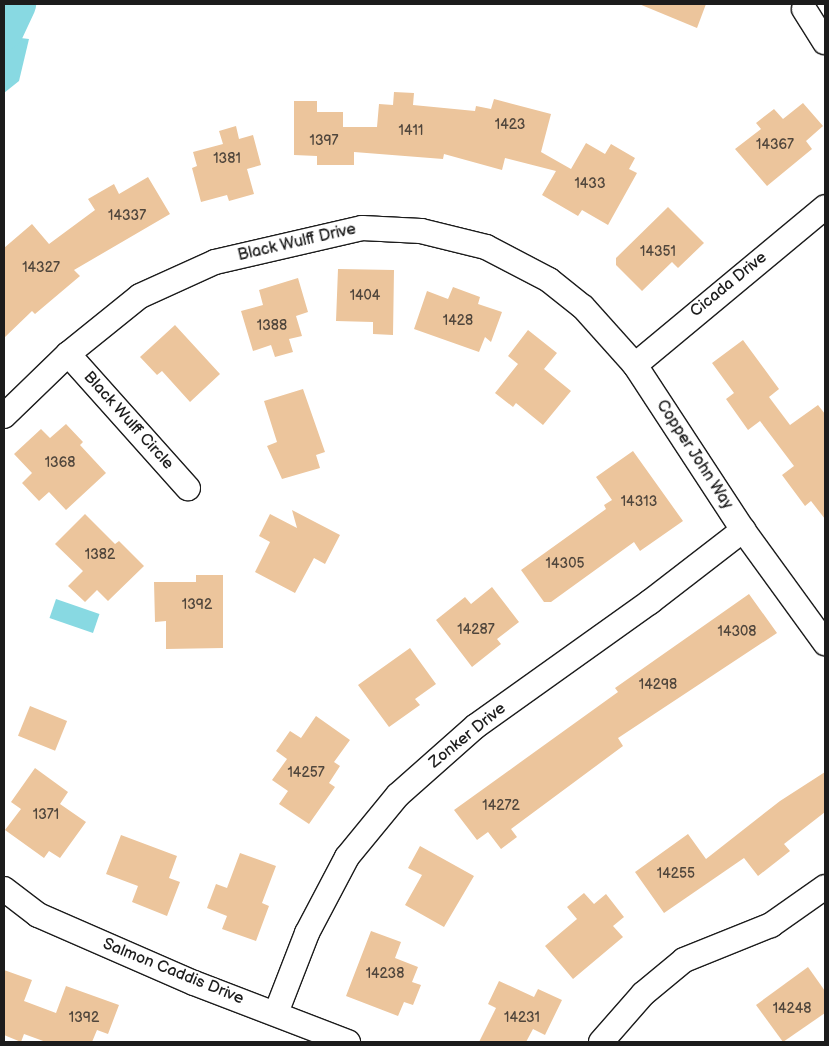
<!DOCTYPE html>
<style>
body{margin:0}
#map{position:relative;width:829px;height:1046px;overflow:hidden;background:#fff;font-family:"Balsamiq Sans",sans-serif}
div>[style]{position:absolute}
.water>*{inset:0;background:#88d9e2;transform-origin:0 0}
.river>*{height:40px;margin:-20px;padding:0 20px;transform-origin:20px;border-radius:20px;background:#88d9e2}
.building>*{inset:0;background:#ecc59c;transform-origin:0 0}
.roads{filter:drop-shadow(1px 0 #1c1c1c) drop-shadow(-1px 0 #1c1c1c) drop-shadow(0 1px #1c1c1c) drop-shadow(0 -1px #1c1c1c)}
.minor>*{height:24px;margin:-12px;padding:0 12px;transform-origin:12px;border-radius:12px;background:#fff}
span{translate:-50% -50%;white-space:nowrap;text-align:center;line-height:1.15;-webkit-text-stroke:4px #fff;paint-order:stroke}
.number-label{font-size:14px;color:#50463c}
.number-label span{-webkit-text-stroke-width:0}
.street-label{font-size:16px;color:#1c1c1c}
.frame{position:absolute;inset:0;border:5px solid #1c1c1c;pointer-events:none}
</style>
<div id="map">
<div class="water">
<i style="clip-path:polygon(4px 36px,29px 39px,19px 81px,4px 93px)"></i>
<i style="left:56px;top:599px;width:46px;height:20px;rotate:19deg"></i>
</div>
<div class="river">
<i style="left:4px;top:30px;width:29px;rotate:-65deg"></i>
</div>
<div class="building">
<i style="clip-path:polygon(639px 4px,706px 4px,697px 28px)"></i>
<i style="clip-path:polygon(394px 92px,414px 93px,413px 105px,475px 111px,476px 106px,491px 109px,494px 99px,551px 114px,541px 152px,571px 169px,586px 143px,605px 154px,611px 144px,635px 158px,629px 169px,637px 173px,608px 225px,582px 210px,578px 216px,542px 195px,556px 171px,505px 158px,502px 170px,444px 154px,443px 159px,354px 152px,354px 165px,317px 165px,317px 156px,294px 155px,294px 101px,317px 101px,317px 112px,343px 112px,343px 127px,377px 127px,379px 104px,393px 105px)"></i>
<i style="clip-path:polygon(803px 103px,823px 126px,806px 141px,812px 149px,767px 186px,735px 149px,761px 129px,756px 123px,774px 109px,783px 119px)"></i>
<i style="clip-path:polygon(236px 126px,239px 139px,253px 135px,261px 165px,247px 169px,254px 194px,229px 201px,227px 195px,201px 202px,192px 168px,197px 166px,193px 152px,223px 144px,219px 131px)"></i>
<i style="clip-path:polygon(148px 177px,170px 214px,74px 270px,80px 276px,35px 314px,32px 311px,4px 338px,4px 248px,32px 224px,49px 244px,95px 210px,88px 199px,114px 184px,119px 194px)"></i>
<i style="clip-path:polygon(668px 207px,704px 243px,678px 268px,672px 262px,642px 291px,616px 265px,616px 258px)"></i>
<i style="clip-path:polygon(338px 269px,394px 270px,393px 335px,373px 334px,373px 322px,336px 321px)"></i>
<i style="clip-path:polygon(298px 278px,308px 312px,296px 316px,302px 336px,289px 339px,293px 352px,275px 357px,271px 345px,253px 351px,241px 311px,263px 305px,259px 290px)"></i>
<i style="clip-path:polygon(453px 287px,480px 297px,478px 304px,502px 312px,491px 342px,485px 337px,479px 352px,414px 329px,427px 291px,448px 299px)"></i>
<i style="clip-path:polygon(175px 325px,220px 374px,190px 402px,162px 371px,157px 375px,140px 357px)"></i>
<i style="clip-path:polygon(528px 330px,557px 353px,544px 369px,571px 391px,543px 425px,516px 403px,513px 407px,495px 393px,518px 364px,508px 356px)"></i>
<i style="clip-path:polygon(743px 340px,779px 389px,769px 397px,790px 425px,818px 405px,825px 414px,825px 519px,811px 501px,805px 506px,782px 475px,794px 466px,760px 421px,748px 430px,726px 399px,734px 393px,712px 363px)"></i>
<i style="clip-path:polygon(303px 389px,325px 452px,316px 455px,320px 468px,282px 479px,267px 446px,277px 442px,264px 401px)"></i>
<i style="clip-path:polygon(66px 424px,83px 442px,80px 445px,106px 473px,66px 510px,49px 492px,39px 501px,22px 483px,32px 473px,14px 454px,41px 429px,50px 438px)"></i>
<i style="clip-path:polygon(633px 451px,683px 521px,640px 551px,634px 542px,551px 602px,544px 602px,521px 570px,606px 509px,604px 505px,612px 500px,596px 477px)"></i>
<i style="clip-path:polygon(292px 510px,340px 535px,325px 564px,314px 558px,295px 593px,255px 572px,270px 542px,259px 536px,270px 514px,297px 528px)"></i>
<i style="clip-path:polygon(85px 514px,115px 544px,119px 541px,144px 566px,108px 601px,97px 590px,85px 602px,68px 586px,83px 571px,55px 544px)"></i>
<i style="clip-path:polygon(196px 575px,223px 575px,223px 648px,166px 649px,166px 621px,155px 622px,154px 582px,196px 582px)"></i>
<i style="clip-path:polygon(492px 587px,519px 622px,497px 639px,501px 644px,472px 667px,436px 620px,465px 597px,471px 604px)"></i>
<i style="clip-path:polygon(749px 594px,777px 633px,618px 738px,623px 746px,511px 829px,517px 837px,501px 849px,488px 832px,477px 840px,454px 810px,618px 692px,615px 688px)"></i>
<i style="clip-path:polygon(410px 648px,436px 684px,415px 699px,420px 705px,389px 727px,358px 685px)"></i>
<i style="left:30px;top:706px;width:40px;height:32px;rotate:22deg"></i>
<i style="clip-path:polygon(316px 716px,350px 740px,334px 762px,340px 766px,329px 783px,335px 787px,309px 824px,279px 804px,288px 791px,272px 780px,287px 759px,276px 751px,290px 731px,301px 738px)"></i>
<i style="clip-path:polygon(35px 768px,68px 792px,60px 804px,86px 822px,60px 858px,49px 851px,44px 858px,5px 830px,21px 809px,11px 802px)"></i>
<i style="clip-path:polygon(825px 772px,825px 812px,784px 844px,790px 851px,758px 876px,744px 858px,664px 913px,635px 872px,688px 834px,706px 859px,780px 801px)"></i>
<i style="clip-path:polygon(121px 835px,177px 856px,169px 878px,180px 882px,167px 916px,132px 902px,138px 886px,106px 874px)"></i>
<i style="clip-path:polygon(420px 846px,474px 876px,444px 927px,405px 905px,422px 875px,408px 868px)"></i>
<i style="clip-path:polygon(240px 853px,276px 866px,262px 903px,269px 906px,256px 941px,222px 929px,227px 916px,207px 908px,216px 884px,227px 888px)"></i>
<i style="clip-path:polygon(584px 893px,594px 904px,606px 894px,624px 917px,613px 926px,623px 937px,573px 979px,545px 946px,577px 919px,567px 907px)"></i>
<i style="clip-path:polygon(371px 931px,401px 942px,395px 958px,418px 967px,412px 982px,421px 985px,413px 1005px,404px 1002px,398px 1016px,346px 996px)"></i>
<i style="clip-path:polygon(808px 967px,825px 991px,825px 1013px,783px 1042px,756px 1005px)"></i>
<i style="clip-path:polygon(4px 970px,32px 980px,24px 1001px,56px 1013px,66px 986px,119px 1005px,108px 1034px,97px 1030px,92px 1042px,46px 1042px,24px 1034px,21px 1042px,4px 1035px)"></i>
<i style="clip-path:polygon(499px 981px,534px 997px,538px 989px,562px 1000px,545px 1035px,533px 1029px,526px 1042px,479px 1042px,496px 1008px,488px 1004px)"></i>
</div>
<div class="roads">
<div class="minor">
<i style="left:804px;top:9px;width:39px;rotate:58deg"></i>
<i style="left:68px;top:354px;width:180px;rotate:48.2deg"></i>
<i style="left:635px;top:365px;width:247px;rotate:-39.7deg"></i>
<i style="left:4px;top:416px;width:89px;rotate:-44.1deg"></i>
<i style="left:68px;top:354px;width:92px;rotate:-38.9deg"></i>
<i style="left:140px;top:296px;width:82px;rotate:-24.4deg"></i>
<i style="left:215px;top:262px;width:151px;rotate:-13deg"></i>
<i style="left:362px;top:228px;width:59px;rotate:2.9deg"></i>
<i style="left:421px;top:231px;width:67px;rotate:13.8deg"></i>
<i style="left:486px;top:247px;width:71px;rotate:27.6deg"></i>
<i style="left:549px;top:280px;width:43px;rotate:38.5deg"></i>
<i style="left:583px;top:307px;width:78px;rotate:48.1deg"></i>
<i style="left:635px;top:365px;width:197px;rotate:56.8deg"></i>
<i style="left:743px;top:530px;width:140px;rotate:54deg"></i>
<i style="left:4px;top:889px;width:43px;rotate:37.4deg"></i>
<i style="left:38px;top:915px;width:170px;rotate:23.6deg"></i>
<i style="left:194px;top:983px;width:165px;rotate:21deg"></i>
<i style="left:276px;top:1013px;width:86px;rotate:-68.8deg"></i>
<i style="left:307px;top:933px;width:86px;rotate:-62.2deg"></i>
<i style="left:347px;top:857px;width:80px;rotate:-50.6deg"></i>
<i style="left:398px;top:795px;width:104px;rotate:-41.5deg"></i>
<i style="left:476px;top:726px;width:214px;rotate:-35.5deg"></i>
<i style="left:650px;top:602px;width:118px;rotate:-37.7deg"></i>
<i style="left:601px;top:1042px;width:64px;rotate:-48.8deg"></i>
<i style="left:643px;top:994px;width:53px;rotate:-39.7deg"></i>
<i style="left:684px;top:960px;width:94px;rotate:-21.9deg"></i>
<i style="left:771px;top:925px;width:66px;rotate:-35.1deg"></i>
</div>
</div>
<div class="number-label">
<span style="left:510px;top:125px">1423</span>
<span style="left:411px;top:131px">1411</span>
<span style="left:324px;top:141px">1397</span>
<span style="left:775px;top:145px">14367</span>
<span style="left:227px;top:159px">1381</span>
<span style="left:590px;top:184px">1433</span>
<span style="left:127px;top:216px">14337</span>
<span style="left:658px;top:252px">14351</span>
<span style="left:41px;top:268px">14327</span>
<span style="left:365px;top:296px">1404</span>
<span style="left:458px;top:321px">1428</span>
<span style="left:272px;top:326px">1388</span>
<span style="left:60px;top:463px">1368</span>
<span style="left:639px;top:502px">14313</span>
<span style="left:100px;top:555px">1382</span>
<span style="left:565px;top:564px">14305</span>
<span style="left:197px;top:605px">1392</span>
<span style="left:476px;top:630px">14287</span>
<span style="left:737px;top:632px">14308</span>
<span style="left:658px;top:685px">14298</span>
<span style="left:306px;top:773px">14257</span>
<span style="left:501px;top:806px">14272</span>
<span style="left:46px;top:815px">1371</span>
<span style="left:676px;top:874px">14255</span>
<span style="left:385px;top:974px">14238</span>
<span style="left:792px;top:1009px">14248</span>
<span style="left:84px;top:1018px">1392</span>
<span style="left:522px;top:1018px">14231</span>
</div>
<div class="street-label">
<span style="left:297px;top:243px;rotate:-13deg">Black Wulff Drive</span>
<span style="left:729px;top:285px;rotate:-39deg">Cicada Drive</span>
<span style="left:128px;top:421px;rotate:48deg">Black Wulff Circle</span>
<span style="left:694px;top:455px;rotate:57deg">Copper John Way</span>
<span style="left:468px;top:736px;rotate:-39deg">Zonker Drive</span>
<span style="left:173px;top:972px;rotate:22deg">Salmon Caddis Drive</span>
</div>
<div class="frame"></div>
</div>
